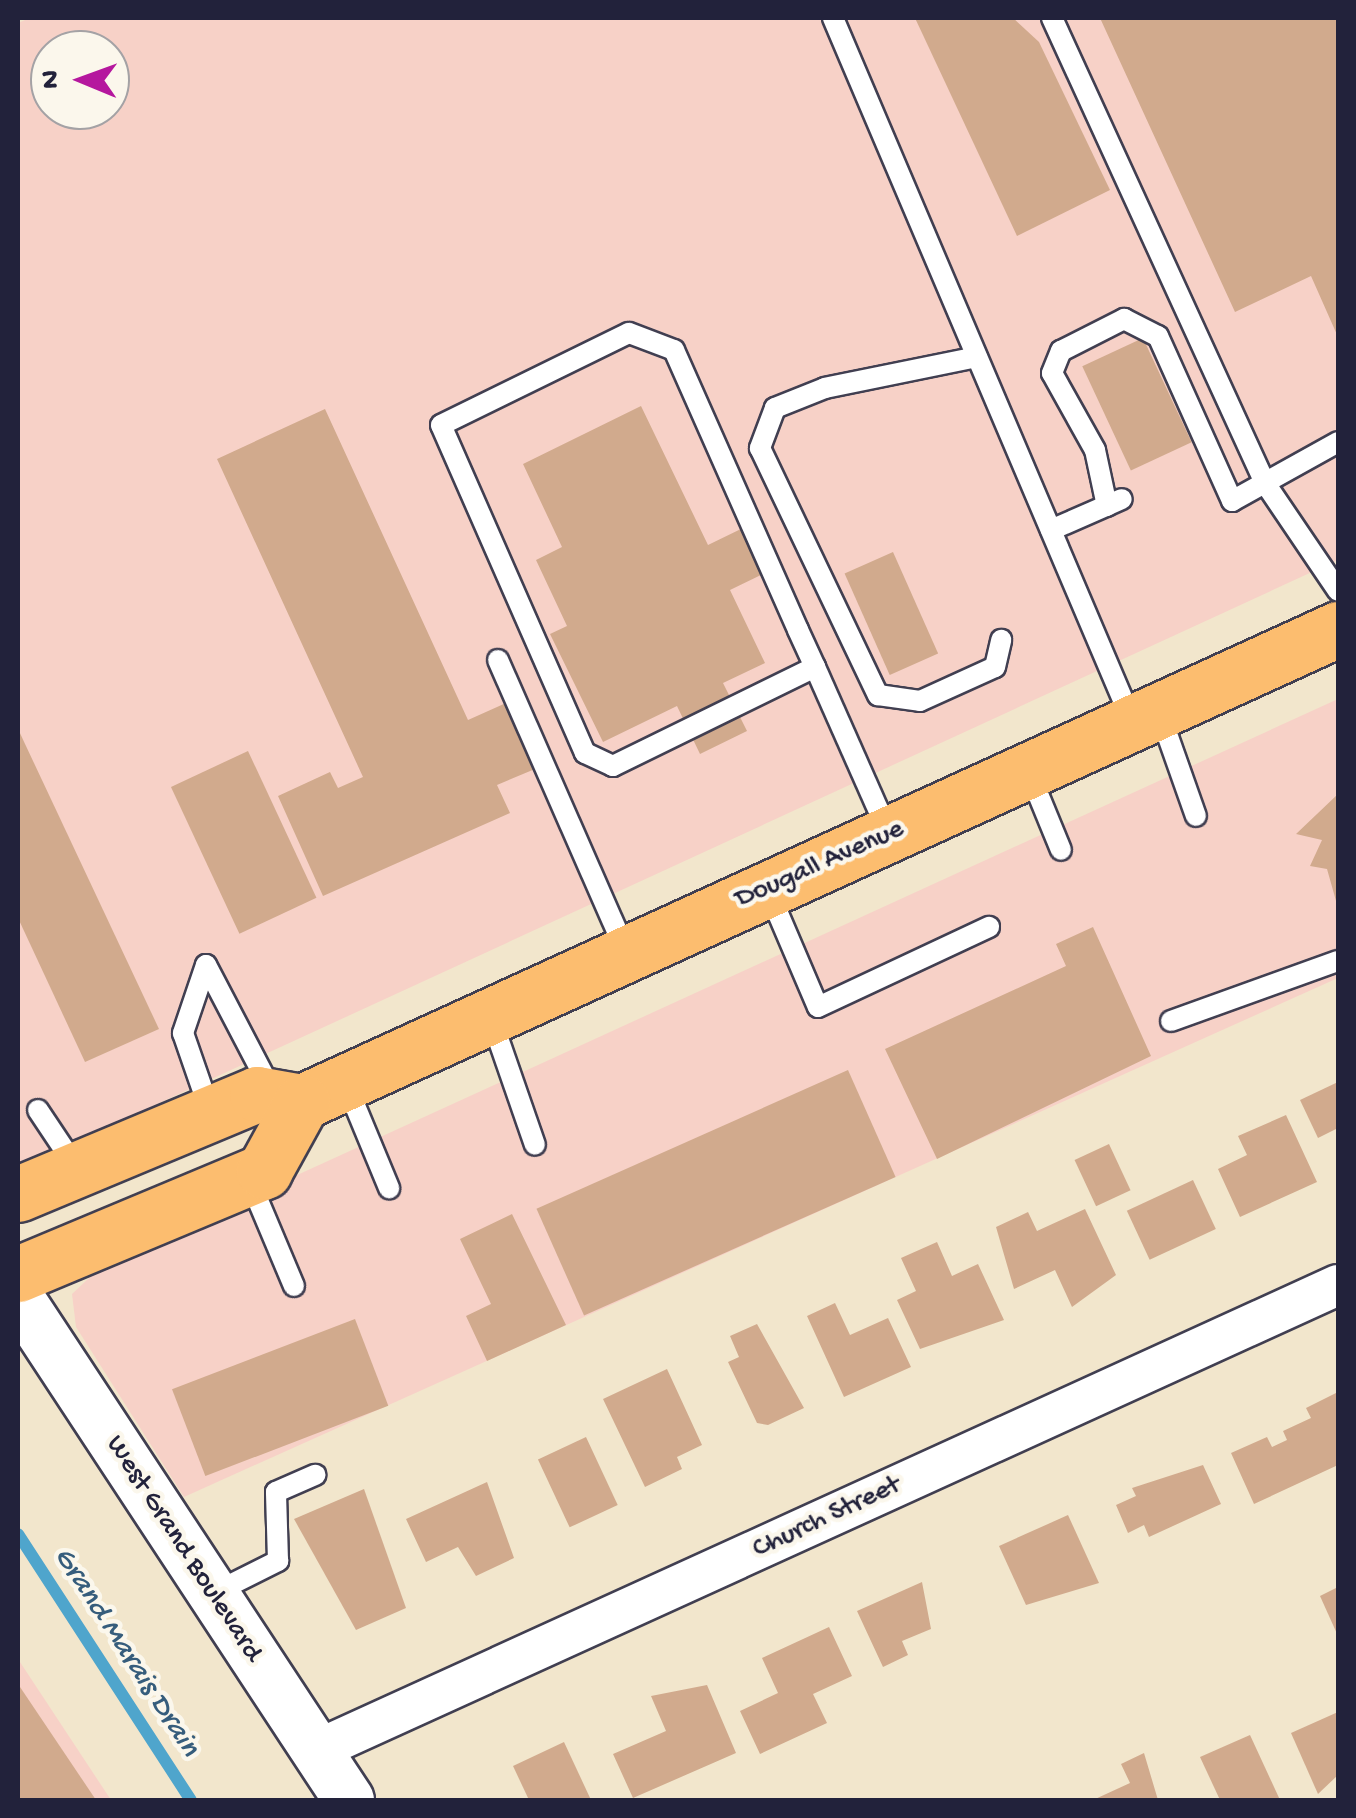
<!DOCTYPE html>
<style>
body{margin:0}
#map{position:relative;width:1356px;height:1818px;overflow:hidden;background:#f2e6cc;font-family:"Gochi Hand",sans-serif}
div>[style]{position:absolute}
.built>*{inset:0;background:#f7d1c7}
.stream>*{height:12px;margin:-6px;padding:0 6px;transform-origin:6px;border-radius:6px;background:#4fa5cc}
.building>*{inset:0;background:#d1aa8d;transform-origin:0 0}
.roads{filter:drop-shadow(2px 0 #413f51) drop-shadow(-2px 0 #413f51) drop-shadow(0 2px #413f51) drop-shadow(0 -2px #413f51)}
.service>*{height:20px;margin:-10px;padding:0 10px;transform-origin:10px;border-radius:10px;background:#fff}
.minor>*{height:40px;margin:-20px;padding:0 20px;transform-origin:20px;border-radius:20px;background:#fff}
.tertiary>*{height:50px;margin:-25px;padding:0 25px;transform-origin:25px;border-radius:25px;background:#fff}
.primary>*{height:55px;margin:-27.5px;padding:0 27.5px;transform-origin:27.5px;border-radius:27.5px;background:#fcbd6f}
span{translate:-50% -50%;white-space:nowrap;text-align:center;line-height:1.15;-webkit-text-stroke:9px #fbf7ec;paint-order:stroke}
.street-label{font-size:28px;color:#22223b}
.water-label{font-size:30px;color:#365d7c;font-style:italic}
.frame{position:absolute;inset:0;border:20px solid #22223b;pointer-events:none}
.north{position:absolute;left:30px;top:30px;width:100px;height:100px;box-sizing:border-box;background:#fbf7ec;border:2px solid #a4a2a5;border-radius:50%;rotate:271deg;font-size:28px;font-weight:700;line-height:40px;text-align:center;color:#22223b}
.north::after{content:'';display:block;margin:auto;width:35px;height:45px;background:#b5179e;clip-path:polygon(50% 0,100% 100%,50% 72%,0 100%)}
</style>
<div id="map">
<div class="built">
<i style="clip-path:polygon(evenodd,30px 18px,1338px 18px,1338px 560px,18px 1168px,18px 23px,30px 18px,50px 50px,110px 50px,110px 110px,50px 110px,50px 50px)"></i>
<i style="clip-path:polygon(1338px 699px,1338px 978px,184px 1497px,76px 1327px,72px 1294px,105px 1263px)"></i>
<i style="clip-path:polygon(18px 1659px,111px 1800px,18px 1800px)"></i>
</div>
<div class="stream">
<i style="left:18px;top:1534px;width:317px;rotate:57deg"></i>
</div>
<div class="building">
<i style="clip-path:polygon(915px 18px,1013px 18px,1039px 42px,1110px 190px,1017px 236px)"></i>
<i style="clip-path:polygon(1100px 18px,1338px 18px,1338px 337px,1311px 276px,1235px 312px)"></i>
<i style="left:1143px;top:338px;width:115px;height:67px;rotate:65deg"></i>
<i style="clip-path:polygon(641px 406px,708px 545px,745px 527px,767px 572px,730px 590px,765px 663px,723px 683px,747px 731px,700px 754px,677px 706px,603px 742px,550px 634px,567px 626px,536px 560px,562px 547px,523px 464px)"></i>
<i style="clip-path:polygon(325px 409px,468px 720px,506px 703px,535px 769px,497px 785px,510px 813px,323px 896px,278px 796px,330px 772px,338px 788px,363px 777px,217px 459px)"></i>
<i style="left:893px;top:552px;width:111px;height:53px;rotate:66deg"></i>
<i style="clip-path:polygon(18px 729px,159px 1029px,85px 1062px,18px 918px)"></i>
<i style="left:248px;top:751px;width:162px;height:85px;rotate:65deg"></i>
<i style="clip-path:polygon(1338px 794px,1338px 908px,1327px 869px,1310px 866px,1322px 840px,1296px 834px)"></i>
<i style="clip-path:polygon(1093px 927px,1151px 1056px,937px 1159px,885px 1049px,1066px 966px,1056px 944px)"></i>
<i style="left:848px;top:1070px;width:117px;height:341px;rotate:66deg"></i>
<i style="clip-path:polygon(1338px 1082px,1338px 1128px,1318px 1138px,1300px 1100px)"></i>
<i style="clip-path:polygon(1286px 1115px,1317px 1182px,1240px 1217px,1218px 1169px,1247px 1155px,1238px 1136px)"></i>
<i style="left:1109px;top:1144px;width:51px;height:38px;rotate:65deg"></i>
<i style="left:1193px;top:1180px;width:54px;height:73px;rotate:65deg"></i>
<i style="clip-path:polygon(1085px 1209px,1116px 1275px,1072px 1307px,1055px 1270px,1014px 1289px,996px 1227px,1028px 1212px,1037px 1231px)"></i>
<i style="clip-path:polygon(512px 1214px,566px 1325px,487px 1361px,466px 1316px,491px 1304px,460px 1239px)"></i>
<i style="clip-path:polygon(937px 1242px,952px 1276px,978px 1264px,1004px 1320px,920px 1349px,897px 1300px,916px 1291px,901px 1258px)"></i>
<i style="clip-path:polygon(835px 1303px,850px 1335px,888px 1318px,911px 1367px,844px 1397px,807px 1316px)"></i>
<i style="left:355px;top:1319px;width:93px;height:196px;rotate:69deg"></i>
<i style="clip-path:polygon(757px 1324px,804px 1408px,768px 1425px,757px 1423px,728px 1362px,739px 1357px,730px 1336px)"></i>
<i style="clip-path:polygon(667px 1369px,702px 1445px,677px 1457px,682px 1469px,645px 1487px,603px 1399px)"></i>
<i style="clip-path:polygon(1338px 1392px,1338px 1465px,1254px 1504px,1231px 1453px,1267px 1437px,1272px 1447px,1287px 1440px,1283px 1431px,1311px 1418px,1306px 1408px)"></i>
<i style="left:586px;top:1437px;width:75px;height:53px;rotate:65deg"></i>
<i style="clip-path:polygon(1203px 1465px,1221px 1504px,1149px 1537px,1144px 1525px,1128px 1533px,1116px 1505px,1136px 1496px,1132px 1488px)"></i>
<i style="clip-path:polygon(487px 1482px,514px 1558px,476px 1576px,458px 1547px,426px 1562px,406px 1519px)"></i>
<i style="clip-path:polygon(364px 1489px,406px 1608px,356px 1630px,294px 1519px)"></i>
<i style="clip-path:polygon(1068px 1515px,1099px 1583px,1026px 1605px,999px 1546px)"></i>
<i style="clip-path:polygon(922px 1582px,931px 1629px,902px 1641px,908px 1655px,883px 1667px,857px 1611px)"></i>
<i style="clip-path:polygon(1338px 1587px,1338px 1636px,1320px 1596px)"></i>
<i style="clip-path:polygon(829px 1627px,852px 1676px,813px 1694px,827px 1723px,760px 1754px,740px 1711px,778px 1693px,762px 1658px)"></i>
<i style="clip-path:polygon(18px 1684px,96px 1800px,18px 1800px)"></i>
<i style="clip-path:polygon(707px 1685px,736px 1753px,633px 1798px,613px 1754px,666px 1731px,651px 1696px)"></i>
<i style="clip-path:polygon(1338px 1712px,1338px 1775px,1318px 1794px,1291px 1733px)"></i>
<i style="clip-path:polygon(1250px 1735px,1280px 1800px,1220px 1800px,1200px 1757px)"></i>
<i style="clip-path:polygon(564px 1742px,591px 1800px,529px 1800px,513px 1766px)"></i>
<i style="clip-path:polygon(1144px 1753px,1158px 1800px,1093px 1800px,1130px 1783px,1121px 1764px)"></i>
</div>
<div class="roads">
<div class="service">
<i style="left:833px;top:18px;width:764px;rotate:66.96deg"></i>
<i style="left:1052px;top:18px;width:511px;rotate:65.39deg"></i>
<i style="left:1265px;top:483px;width:130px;rotate:55.9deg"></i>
<i style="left:977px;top:357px;width:155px;rotate:168.5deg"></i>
<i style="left:825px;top:388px;width:54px;rotate:158.2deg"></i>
<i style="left:775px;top:408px;width:43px;rotate:110.6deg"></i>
<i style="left:760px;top:448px;width:274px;rotate:64.5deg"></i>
<i style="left:878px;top:695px;width:42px;rotate:8.1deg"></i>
<i style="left:920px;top:701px;width:82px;rotate:-24.4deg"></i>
<i style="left:995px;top:667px;width:28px;rotate:-77deg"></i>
<i style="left:1107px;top:506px;width:57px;rotate:-102.1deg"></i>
<i style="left:1095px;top:450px;width:88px;rotate:-119.2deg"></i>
<i style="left:1052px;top:373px;width:24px;rotate:-68deg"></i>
<i style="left:1061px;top:351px;width:71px;rotate:-26.9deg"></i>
<i style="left:1124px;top:319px;width:38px;rotate:27deg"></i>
<i style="left:1158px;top:336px;width:181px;rotate:65.8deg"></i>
<i style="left:1232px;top:501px;width:121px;rotate:-29.1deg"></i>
<i style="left:1051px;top:530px;width:77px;rotate:-23.6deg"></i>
<i style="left:498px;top:660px;width:319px;rotate:66.3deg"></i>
<i style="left:815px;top:667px;width:225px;rotate:153.9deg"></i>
<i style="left:613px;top:766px;width:31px;rotate:-155deg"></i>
<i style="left:585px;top:753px;width:358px;rotate:-113.7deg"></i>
<i style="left:441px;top:425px;width:209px;rotate:-26.1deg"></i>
<i style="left:629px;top:333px;width:48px;rotate:20.7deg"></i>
<i style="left:674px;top:350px;width:306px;rotate:66.1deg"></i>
<i style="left:798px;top:630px;width:41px;rotate:65.3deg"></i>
<i style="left:815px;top:667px;width:180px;rotate:66.1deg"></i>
<i style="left:1160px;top:714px;width:108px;rotate:70.6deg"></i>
<i style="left:1029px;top:772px;width:84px;rotate:67.7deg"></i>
<i style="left:768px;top:890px;width:127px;rotate:66.9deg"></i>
<i style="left:818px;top:1007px;width:189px;rotate:-25.1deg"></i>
<i style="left:206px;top:965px;width:72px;rotate:108.7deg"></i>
<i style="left:183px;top:1033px;width:83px;rotate:70.9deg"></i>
<i style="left:206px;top:965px;width:142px;rotate:62.4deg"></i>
<i style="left:491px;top:1018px;width:134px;rotate:70.9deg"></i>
<i style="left:1171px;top:1021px;width:177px;rotate:-19.8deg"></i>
<i style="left:346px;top:1084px;width:113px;rotate:67.5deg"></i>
<i style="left:38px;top:1110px;width:69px;rotate:56.3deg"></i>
<i style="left:249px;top:1179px;width:116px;rotate:67.2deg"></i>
<i style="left:214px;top:1593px;width:72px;rotate:-26.6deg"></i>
<i style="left:278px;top:1561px;width:69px;rotate:-91.7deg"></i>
<i style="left:276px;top:1492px;width:43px;rotate:-23.6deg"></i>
</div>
<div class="minor">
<i style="left:315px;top:1751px;width:1124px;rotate:-24.49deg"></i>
</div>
<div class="tertiary">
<i style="left:18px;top:1297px;width:602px;rotate:56.65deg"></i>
</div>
<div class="primary">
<i style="left:18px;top:1194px;width:259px;rotate:-22.7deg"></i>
<i style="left:257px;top:1094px;width:46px;rotate:10.1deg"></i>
<i style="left:302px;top:1102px;width:1139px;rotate:-24.54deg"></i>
<i style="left:18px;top:1274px;width:267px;rotate:-22.7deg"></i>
<i style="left:264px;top:1171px;width:79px;rotate:-61.2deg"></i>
</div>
</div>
<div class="street-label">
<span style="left:820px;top:865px;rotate:-24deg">Dougall Avenue</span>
<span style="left:827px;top:1518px;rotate:-25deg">Church Street</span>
<span style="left:183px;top:1549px;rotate:57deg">West Grand Boulevard</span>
</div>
<div class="water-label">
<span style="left:125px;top:1653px;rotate:57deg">Grand Marais Drain</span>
</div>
<div class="frame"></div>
<div class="north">N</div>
</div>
